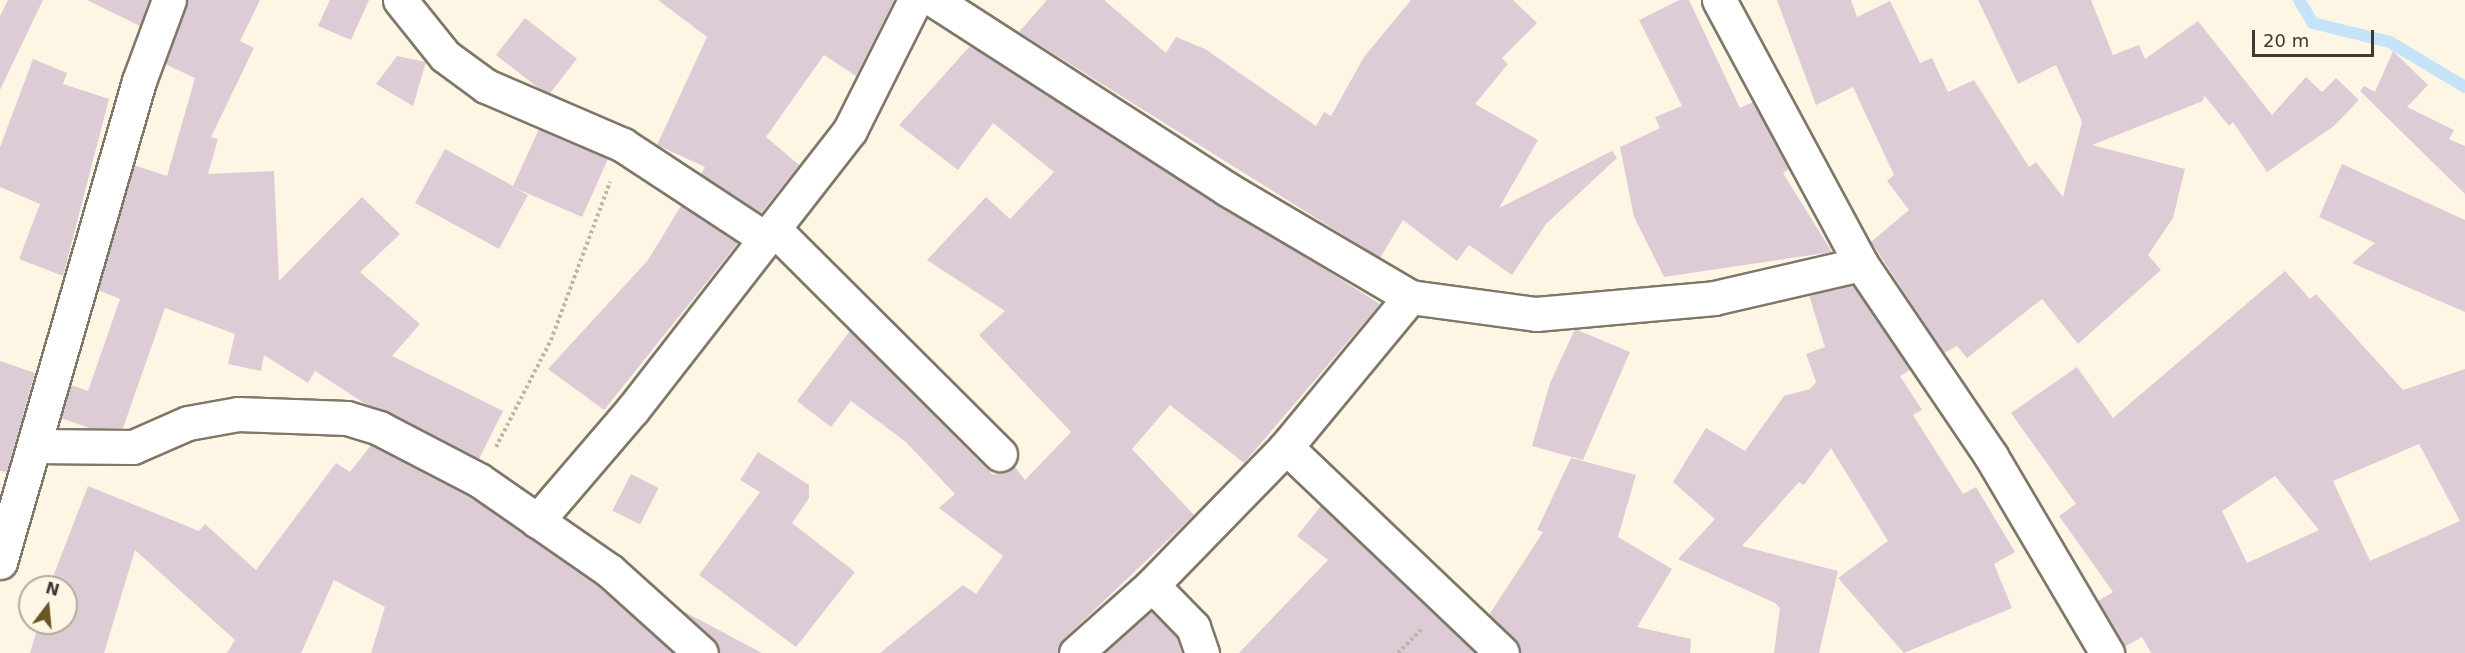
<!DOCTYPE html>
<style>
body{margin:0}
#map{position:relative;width:2465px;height:653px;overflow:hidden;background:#fef6e5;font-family:"DejaVu Sans",sans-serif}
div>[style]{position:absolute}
.stream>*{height:12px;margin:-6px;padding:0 6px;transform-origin:6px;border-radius:6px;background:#c5e4fa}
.building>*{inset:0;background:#ddccd6;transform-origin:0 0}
.path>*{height:4px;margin-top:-2px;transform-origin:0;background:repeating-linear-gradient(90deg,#bcb6a9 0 3px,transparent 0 6px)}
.roads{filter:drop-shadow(2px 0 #7f7768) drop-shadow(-2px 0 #7f7768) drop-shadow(0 2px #7f7768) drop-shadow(0 -2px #7f7768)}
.minor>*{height:33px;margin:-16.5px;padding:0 16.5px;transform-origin:16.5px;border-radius:16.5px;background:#fff}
span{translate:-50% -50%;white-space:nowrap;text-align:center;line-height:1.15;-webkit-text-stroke:6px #fef6e5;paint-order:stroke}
.north{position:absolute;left:18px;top:575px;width:60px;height:60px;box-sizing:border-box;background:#fef6e5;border:2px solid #b1aa9e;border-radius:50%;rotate:16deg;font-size:16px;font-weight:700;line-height:24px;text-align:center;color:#3d3933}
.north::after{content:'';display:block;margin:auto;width:21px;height:27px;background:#6b5524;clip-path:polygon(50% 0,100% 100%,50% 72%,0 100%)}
.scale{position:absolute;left:2252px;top:30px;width:122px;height:27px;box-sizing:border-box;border:3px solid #3d3933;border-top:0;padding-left:8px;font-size:18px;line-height:21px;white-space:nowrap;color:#3d3933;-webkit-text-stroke:4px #fef6e5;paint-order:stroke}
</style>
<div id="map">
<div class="stream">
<i style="left:2299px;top:0;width:27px;rotate:59deg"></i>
<i style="left:2313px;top:23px;width:79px;rotate:13.9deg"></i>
<i style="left:2390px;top:42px;width:87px;rotate:31deg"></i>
</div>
<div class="building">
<i style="clip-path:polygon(8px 0,43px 0,0 90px,0 16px)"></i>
<i style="clip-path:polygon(87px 0,149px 0,140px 26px)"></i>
<i style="clip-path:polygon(187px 0,260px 0,240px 41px,254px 48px,211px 137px,218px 139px,208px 174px,274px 171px,279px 281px,362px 197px,400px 234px,360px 272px,420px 324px,392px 356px,503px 411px,479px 459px,367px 405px,315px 371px,308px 383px,264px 355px,261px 371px,228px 364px,235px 334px,165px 308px,123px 428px,89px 428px,61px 418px,71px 385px,88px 391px,120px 299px,98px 290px,134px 165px,167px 176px,195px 78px,165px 64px)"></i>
<i style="clip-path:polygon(330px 0,369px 0,351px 40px,318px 26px)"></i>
<i style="clip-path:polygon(658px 0,894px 0,856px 76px,824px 55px,766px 137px,799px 165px,761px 213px,701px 174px,705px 167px,657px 145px,707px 37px)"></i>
<i style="clip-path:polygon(1047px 0,1104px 0,1166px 53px,1176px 37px,1205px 49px,1316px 126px,1324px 112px,1331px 116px,1364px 57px,1411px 0,1513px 0,1537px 23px,1502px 58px,1508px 64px,1475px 104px,1538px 140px,1499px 208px,1612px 151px,1617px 158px,1546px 224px,1512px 275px,1469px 245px,1457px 261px,1403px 220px,1380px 258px,1019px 32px)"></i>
<i style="clip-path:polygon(1679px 0,1689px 0,1740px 108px,1753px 102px,1789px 169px,1783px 173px,1832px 252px,1664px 277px,1634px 217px,1620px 147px,1660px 128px,1655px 117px,1682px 106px,1639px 20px)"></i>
<i style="clip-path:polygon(1777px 0,1851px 0,1857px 17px,1890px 1px,1920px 63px,1932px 58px,1948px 92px,1974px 80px,2029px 167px,2036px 162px,2063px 197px,2082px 122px,2056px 65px,2018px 84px,1978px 0,2091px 0,2113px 55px,2139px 45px,2145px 59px,2198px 21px,2272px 115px,2306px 77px,2322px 92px,2336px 78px,2359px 100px,2334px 126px,2267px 172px,2233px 122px,2229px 126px,2204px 95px,2203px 101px,2092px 145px,2185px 169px,2173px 218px,2148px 255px,2161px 270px,2078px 344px,2042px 299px,1967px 358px,1957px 346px,1944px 353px,1871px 242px,1909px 210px,1887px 181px,1894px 175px,1853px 87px,1816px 105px)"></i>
<i style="left:525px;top:18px;width:66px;height:47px;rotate:38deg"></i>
<i style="clip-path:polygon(970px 46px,1380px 304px,1244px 463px,1170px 405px,1132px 449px,1194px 515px,1064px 639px,1058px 653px,880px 653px,963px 585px,976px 594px,1003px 556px,939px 508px,955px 494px,906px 442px,851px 401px,831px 427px,797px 401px,850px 331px,993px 475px,1014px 466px,1025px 480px,1071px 432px,979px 335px,1005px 311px,927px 260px,986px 197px,1010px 219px,1054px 172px,993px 123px,958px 170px,899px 125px)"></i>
<i style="clip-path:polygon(2393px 51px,2428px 85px,2407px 107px,2454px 130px,2449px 139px,2465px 146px,2465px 194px,2360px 91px,2364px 86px,2375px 92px)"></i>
<i style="clip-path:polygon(397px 56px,426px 62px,413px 106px,376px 84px)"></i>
<i style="clip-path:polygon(33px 59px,67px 73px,63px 84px,109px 99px,63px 276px,19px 259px,40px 204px,0 187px,0 147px)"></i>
<i style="clip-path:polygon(539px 129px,608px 159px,582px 217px,513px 187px,528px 195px,499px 249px,415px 203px,445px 149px,513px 186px)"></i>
<i style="clip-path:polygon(2342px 164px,2465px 220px,2465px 312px,2352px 263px,2375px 243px,2319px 217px)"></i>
<i style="clip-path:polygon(681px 206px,738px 243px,604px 410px,548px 369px,648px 260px)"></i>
<i style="clip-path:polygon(evenodd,2285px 271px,2310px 299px,2316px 294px,2403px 390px,2465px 369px,2465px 653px,2151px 653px,2142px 637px,2124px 647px,2098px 601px,2113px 592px,2059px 516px,2076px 504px,2011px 413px,2077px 367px,2113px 418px,2285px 271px,2419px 444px,2460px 521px,2370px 561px,2333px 481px,2419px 444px,2285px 271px,2275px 476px,2319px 530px,2247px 563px,2222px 511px,2275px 476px)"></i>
<i style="clip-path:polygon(1853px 285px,1910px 370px,1900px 376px,1922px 410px,1913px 415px,1963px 494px,1976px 487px,2015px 552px,1994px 564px,2012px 608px,1904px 653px,1838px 578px,1888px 541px,1831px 448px,1804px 485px,1799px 482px,1742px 546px,1838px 571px,1819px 653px,1774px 653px,1780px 608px,1775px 603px,1678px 559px,1715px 519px,1673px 482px,1706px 428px,1745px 451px,1784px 396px,1810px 389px,1816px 382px,1806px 354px,1825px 347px,1809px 295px)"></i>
<i style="clip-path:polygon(1575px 329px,1630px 352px,1583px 460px,1532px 446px,1550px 383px)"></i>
<i style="clip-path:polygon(0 361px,35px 373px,7px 472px,0 471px)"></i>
<i style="clip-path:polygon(371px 445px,469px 496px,598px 586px,673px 653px,371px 653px,385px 607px,334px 580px,301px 653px,227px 653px,235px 640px,135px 550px,104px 653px,30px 653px,39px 623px,66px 623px,66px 587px,49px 587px,88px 486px,199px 531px,205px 524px,256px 570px,336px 463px,350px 472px)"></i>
<i style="clip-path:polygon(758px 452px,809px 485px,809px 498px,792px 523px,855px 572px,796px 647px,699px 575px,760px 492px,740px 480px)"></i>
<i style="clip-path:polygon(1571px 458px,1636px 475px,1618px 537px,1672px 569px,1637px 627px,1691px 639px,1690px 653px,1520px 653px,1515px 640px,1489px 615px,1543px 532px,1537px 530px)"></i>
<i style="left:631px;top:474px;width:31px;height:41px;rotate:27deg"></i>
<i style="clip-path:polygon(1321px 506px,1475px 653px,1239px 653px,1328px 560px,1297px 536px)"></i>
<i style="clip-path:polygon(683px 611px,762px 653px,719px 653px,714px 639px)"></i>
<i style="clip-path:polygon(1151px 611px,1177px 637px,1182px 653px,1104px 653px)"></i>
</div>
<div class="path">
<i style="left:496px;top:447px;width:120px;rotate:-62.8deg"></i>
<i style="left:551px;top:340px;width:169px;rotate:-69.5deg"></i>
<i style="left:1398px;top:653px;width:35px;rotate:-45deg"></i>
</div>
<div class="roads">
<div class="minor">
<i style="left:400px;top:0;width:72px;rotate:51.2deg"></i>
<i style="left:445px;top:56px;width:51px;rotate:36.2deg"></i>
<i style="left:486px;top:86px;width:149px;rotate:23.3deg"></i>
<i style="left:623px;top:145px;width:171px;rotate:33.3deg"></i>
<i style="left:934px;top:0;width:349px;rotate:32.8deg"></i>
<i style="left:1227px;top:189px;width:212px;rotate:30.5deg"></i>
<i style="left:1410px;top:297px;width:127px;rotate:7.7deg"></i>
<i style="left:1536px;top:314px;width:179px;rotate:-5.1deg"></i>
<i style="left:1714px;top:298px;width:151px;rotate:-13deg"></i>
<i style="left:1719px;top:0;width:300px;rotate:61.7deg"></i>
<i style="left:1861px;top:264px;width:232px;rotate:55.9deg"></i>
<i style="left:1991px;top:456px;width:229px;rotate:59.5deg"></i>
<i style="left:774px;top:229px;width:319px;rotate:44.9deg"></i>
<i style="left:35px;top:446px;width:98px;rotate:0.6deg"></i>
<i style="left:133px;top:447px;width:60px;rotate:-23.6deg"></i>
<i style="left:188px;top:423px;width:51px;rotate:-10.2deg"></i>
<i style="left:238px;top:414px;width:109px;rotate:2.1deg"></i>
<i style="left:347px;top:418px;width:34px;rotate:17deg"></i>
<i style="left:379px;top:428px;width:113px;rotate:27.5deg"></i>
<i style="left:479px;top:480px;width:160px;rotate:34.8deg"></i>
<i style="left:610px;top:571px;width:122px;rotate:42deg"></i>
<i style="left:1286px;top:447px;width:298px;rotate:43.6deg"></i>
<i style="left:537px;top:521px;width:148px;rotate:-49.4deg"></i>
<i style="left:633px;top:409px;width:353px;rotate:-52.1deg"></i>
<i style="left:850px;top:130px;width:145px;rotate:-63.4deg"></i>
<i style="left:0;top:562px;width:501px;rotate:-73.88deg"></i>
<i style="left:139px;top:81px;width:86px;rotate:-69.7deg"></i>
<i style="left:1152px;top:585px;width:59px;rotate:45.7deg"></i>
<i style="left:1193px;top:627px;width:28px;rotate:71deg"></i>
<i style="left:1076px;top:653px;width:102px;rotate:-41.8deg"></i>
<i style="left:1152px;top:585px;width:192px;rotate:-45.8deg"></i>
<i style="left:1286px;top:447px;width:195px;rotate:-50.4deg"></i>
</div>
</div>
<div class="north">N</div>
<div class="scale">20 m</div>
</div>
